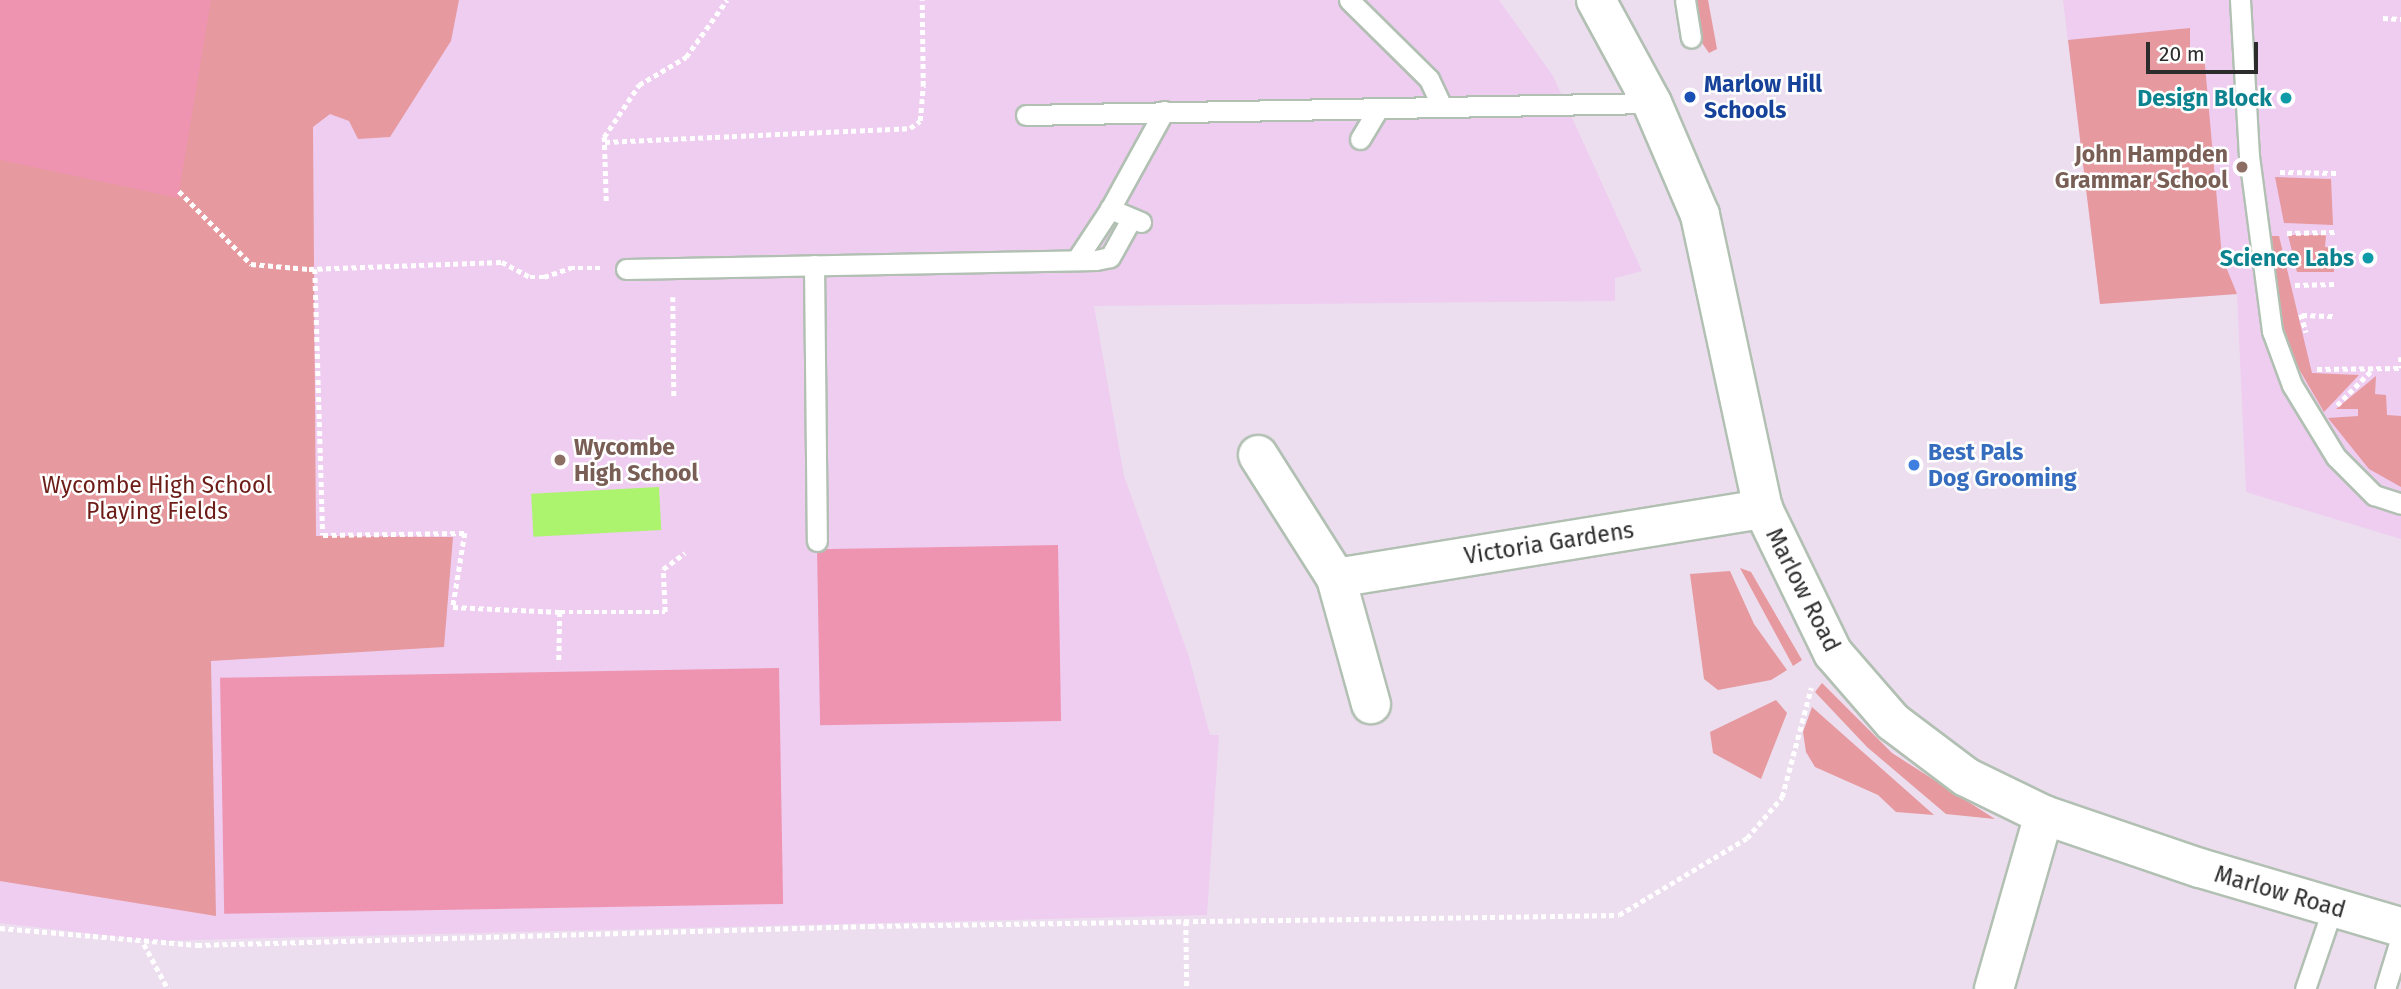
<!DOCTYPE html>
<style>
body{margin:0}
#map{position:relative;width:2401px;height:989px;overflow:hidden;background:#ecdeee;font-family:"Fira Sans",sans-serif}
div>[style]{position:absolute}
.education>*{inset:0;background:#eecdf0}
.green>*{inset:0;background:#e6999e}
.pitch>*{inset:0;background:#ee94b0;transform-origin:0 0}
.water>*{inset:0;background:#acf36e;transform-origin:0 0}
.path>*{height:4.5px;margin-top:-2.25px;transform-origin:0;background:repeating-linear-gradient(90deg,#fff 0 5px,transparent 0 8.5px)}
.roads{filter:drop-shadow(2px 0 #b2c0b3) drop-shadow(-2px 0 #b2c0b3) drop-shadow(0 2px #b2c0b3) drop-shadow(0 -2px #b2c0b3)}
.lane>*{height:19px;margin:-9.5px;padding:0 9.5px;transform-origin:9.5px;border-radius:9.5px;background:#fff}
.street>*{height:38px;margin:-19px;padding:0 19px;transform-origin:19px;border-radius:19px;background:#fff}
.secondary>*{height:38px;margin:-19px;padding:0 19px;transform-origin:19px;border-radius:19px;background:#fff}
.dots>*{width:19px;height:19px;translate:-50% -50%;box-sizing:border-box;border:4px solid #fff;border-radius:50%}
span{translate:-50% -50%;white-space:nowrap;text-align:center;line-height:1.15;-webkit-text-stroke:5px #fff;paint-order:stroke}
.transit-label{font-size:23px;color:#164399;font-weight:700}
.left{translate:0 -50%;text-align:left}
.culture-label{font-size:23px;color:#0d838f;font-weight:700}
.right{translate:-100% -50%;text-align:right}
.education-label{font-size:23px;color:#785e54;font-weight:700}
.shop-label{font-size:23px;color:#366cbe;font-weight:700}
.park-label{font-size:23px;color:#6d1d18}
.street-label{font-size:23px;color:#2c2c2c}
.scale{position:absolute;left:2146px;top:42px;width:112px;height:32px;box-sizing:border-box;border:4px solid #2c2c2c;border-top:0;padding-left:9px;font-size:21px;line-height:24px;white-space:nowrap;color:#2c2c2c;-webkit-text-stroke:5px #fff;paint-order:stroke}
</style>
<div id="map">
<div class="education">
<i style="clip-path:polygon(0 0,1499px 0,1553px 76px,1642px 271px,1615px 278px,1615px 301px,1094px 306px,1124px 476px,1189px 657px,1210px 735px,1219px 735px,1207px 915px,154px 941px,0 923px)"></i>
<i style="clip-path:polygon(2063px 0,2401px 0,2401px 539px,2246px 492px,2237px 294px,2100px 304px)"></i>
</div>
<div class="green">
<i style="clip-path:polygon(0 0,459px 0,451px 41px,390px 137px,358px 139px,349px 121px,330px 114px,313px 127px,316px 536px,453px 537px,444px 647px,211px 661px,216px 916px,0 881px)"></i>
<i style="clip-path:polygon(1696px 0,1708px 0,1717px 49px,1709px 53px,1702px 43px)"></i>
<i style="clip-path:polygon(2190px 28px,2190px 54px,2204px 54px,2222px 257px,2237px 294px,2100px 304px,2068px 40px)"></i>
<i style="clip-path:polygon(2275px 177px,2331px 179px,2333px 225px,2284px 223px)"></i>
<i style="clip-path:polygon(2288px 235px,2326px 235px,2325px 247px,2334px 248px,2334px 272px,2297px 272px)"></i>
<i style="clip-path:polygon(2262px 236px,2279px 236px,2312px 373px,2359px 375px,2324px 412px,2282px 340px)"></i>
<i style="clip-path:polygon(2376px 376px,2375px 394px,2386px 395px,2387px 415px,2401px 416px,2401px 487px,2369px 469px,2328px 418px,2358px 416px,2358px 409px,2336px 409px)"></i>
<i style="clip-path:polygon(1740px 568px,1751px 572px,1802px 660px,1793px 666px)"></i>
<i style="clip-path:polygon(1730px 571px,1754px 624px,1787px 670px,1771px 680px,1718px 690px,1704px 679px,1690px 574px)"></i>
<i style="clip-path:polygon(1822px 683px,1892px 753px,1995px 819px,1946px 814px,1867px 747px,1815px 692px)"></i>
<i style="clip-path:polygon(1776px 700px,1787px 713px,1761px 779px,1713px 753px,1710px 732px)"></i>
<i style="clip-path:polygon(1812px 707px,1934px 815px,1896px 812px,1878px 795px,1815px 767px,1806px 752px,1803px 732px)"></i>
</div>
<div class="pitch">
<i style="clip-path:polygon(0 0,211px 0,178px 198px,0 160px)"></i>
<i style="left:1058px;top:545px;width:176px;height:241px;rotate:89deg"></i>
<i style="left:779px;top:668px;width:236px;height:559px;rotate:89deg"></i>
</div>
<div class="water">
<i style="left:659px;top:487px;width:43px;height:128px;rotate:87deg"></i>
</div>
<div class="path">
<i style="left:2383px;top:18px;width:18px;rotate:3deg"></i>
<i style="left:605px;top:142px;width:305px;rotate:-2.6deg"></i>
<i style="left:910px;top:128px;width:12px;rotate:-35deg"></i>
<i style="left:920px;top:121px;width:35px;rotate:-85deg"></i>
<i style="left:923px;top:86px;width:86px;rotate:-90.7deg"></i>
<i style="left:2280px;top:172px;width:57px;rotate:1deg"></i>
<i style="left:179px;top:191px;width:103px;rotate:45.4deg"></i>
<i style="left:251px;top:264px;width:58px;rotate:4.9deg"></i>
<i style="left:309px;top:269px;width:193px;rotate:-2.1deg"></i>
<i style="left:502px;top:262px;width:32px;rotate:28deg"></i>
<i style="left:530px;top:277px;width:14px"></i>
<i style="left:544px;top:277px;width:28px;rotate:-19deg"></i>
<i style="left:570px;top:268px;width:31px"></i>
<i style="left:606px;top:201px;width:64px;rotate:-91.8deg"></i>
<i style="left:604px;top:137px;width:63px;rotate:-56.1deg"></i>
<i style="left:639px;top:85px;width:55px;rotate:-30.8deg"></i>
<i style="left:686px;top:57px;width:70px;rotate:-54.3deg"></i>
<i style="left:2287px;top:233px;width:49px;rotate:-1.2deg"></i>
<i style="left:315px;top:269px;width:266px;rotate:88.3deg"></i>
<i style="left:323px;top:535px;width:142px;rotate:-0.8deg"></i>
<i style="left:465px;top:533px;width:75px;rotate:99.2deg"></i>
<i style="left:453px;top:607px;width:107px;rotate:2.7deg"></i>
<i style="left:560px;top:612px;width:48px;rotate:91.2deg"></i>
<i style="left:2295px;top:285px;width:41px;rotate:-1.4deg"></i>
<i style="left:673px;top:297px;width:100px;rotate:89.4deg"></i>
<i style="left:2301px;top:314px;width:19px;rotate:74deg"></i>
<i style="left:2302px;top:315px;width:34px;rotate:2deg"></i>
<i style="left:2401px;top:357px;width:11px;rotate:90deg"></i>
<i style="left:2317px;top:369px;width:84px;rotate:-0.7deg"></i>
<i style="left:2337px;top:405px;width:51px;rotate:-45deg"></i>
<i style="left:560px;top:612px;width:105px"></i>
<i style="left:665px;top:612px;width:43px;rotate:-92.7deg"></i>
<i style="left:663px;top:569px;width:27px;rotate:-36deg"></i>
<i style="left:1186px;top:921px;width:68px;rotate:89.2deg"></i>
<i style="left:0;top:928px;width:198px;rotate:4.9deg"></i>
<i style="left:197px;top:945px;width:673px;rotate:-1.62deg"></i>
<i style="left:870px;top:926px;width:749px;rotate:-0.84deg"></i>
<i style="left:1619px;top:915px;width:149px;rotate:-31deg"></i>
<i style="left:1747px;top:838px;width:54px;rotate:-49.5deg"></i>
<i style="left:1782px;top:797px;width:113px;rotate:-75.1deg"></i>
<i style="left:144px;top:944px;width:51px;rotate:61.9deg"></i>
</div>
<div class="roads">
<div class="lane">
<i style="left:1349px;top:0;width:112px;rotate:44.6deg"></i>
<i style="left:1429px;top:79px;width:31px;rotate:65deg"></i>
<i style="left:1685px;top:0;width:38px;rotate:81deg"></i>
<i style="left:2240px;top:0;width:156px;rotate:86.7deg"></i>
<i style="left:2249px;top:156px;width:177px;rotate:82.5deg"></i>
<i style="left:2272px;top:331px;width:58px;rotate:69.7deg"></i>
<i style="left:2292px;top:385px;width:84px;rotate:58.6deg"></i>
<i style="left:2336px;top:457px;width:54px;rotate:45deg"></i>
<i style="left:2374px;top:495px;width:28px;rotate:18deg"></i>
<i style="left:1026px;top:115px;width:626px;rotate:-1.1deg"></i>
<i style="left:1360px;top:139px;width:33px;rotate:-59deg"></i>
<i style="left:1141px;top:222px;width:34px;rotate:-157deg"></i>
<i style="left:1110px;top:209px;width:112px;rotate:-61.1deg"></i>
<i style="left:1077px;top:259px;width:60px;rotate:-56.6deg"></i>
<i style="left:814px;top:265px;width:276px;rotate:89.4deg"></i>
<i style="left:626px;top:269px;width:470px;rotate:-1.1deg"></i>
<i style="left:1096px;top:260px;width:14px;rotate:-12deg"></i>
<i style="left:1110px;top:257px;width:41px;rotate:-60.9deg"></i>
<i style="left:2305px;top:989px;width:87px;rotate:-71.1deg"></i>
<i style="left:2385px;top:989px;width:54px;rotate:-72.9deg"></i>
</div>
<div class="street">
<i style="left:1258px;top:455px;width:146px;rotate:57.6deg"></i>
<i style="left:1336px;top:578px;width:433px;rotate:-9.2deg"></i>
<i style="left:1336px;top:578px;width:131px;rotate:74.5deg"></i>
<i style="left:1994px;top:989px;width:181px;rotate:-74deg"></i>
</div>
<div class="secondary">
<i style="left:1596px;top:0;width:117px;rotate:61.5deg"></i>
<i style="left:1652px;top:103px;width:122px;rotate:66.8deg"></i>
<i style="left:1700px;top:215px;width:301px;rotate:77.9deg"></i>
<i style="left:1763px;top:509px;width:160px;rotate:64.1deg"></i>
<i style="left:1833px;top:653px;width:91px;rotate:49deg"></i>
<i style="left:1893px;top:722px;width:91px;rotate:37deg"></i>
<i style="left:1966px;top:777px;width:87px;rotate:26deg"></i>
<i style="left:2044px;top:815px;width:165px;rotate:18.8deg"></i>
<i style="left:2200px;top:868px;width:209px;rotate:16.4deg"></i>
</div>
</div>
<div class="dots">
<i style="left:1690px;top:97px;background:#1a4fb4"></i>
<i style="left:2286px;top:98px;background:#0f9aa8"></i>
<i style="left:2242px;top:167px;background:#8d6e63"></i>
<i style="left:2368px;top:258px;background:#0f9aa8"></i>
<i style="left:560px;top:460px;background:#8d6e63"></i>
<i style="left:1914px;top:465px;background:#3f7fe0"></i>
</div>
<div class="transit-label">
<span class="left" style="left:1704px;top:97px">Marlow Hill<br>Schools</span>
</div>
<div class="culture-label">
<span class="right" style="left:2272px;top:98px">Design Block</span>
<span class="right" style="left:2354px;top:258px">Science Labs</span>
</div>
<div class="education-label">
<span class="right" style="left:2228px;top:167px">John Hampden<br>Grammar School</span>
<span class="left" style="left:574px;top:460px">Wycombe<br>High School</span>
</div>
<div class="shop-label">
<span class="left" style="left:1928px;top:465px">Best Pals<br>Dog Grooming</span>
</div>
<div class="park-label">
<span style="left:157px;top:498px">Wycombe High School<br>Playing Fields</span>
</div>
<div class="street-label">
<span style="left:1549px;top:543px;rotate:-9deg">Victoria Gardens</span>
<span style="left:1803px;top:590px;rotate:63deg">Marlow Road</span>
<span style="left:2280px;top:892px;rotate:16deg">Marlow Road</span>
</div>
<div class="scale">20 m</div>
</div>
